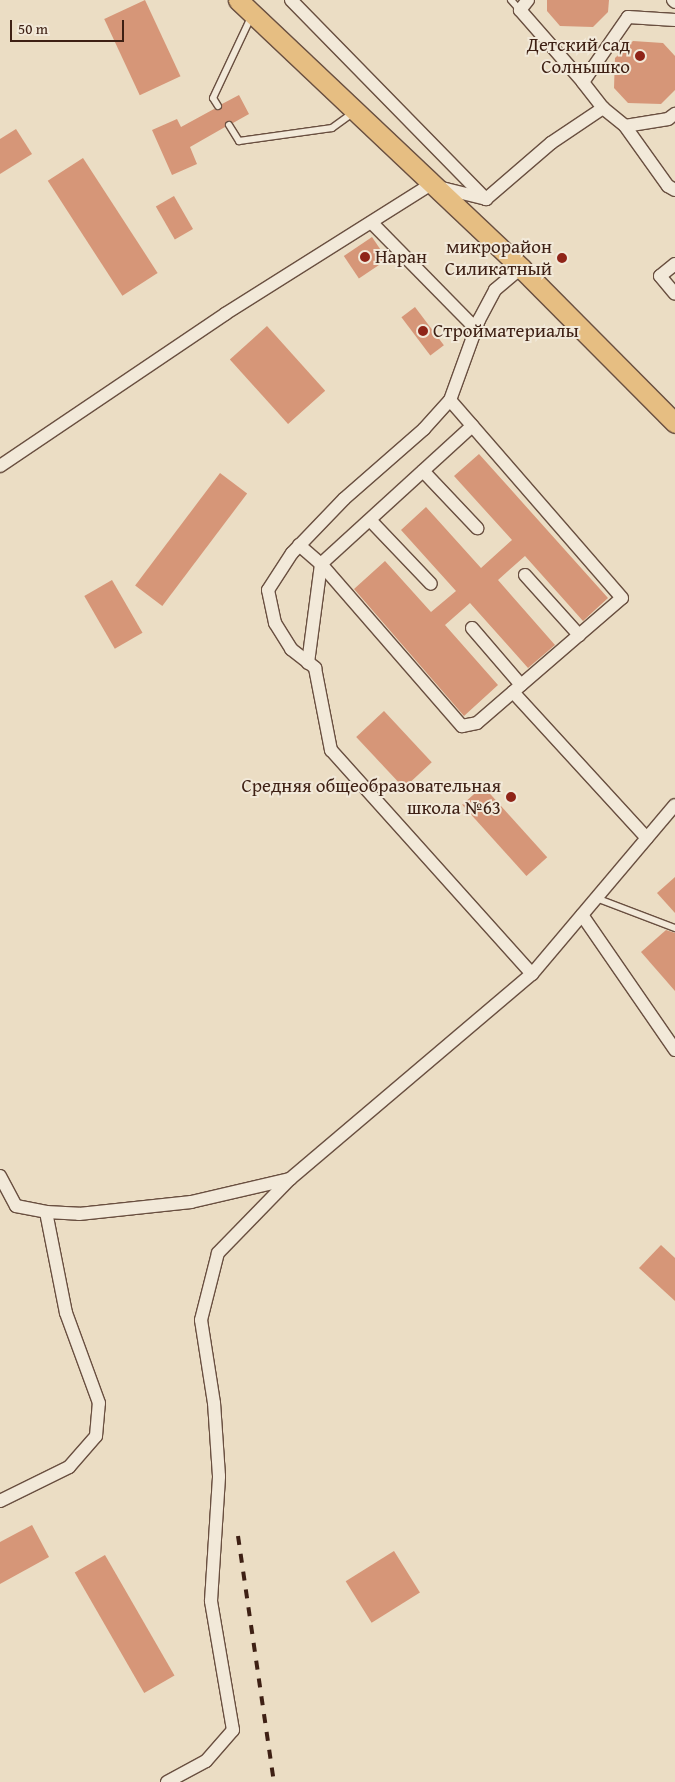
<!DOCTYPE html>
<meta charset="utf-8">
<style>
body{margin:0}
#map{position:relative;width:675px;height:1782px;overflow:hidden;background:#ebddc4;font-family:"Gentium Book Plus",serif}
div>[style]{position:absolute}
.building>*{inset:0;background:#d69678;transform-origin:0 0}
.roads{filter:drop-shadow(1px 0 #694f40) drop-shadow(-1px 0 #694f40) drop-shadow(0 1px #694f40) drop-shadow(0 -1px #694f40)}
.service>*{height:6px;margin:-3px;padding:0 3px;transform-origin:3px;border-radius:3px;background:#f2e9d9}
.minor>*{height:12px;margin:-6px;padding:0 6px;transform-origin:6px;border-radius:6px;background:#f2e9d9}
.primary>*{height:19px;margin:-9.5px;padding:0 9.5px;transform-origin:9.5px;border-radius:9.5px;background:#e6be82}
.rail>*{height:4px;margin-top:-2px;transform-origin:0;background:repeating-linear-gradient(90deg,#3e2014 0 9px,transparent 0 18px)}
.dots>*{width:14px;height:14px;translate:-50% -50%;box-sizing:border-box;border:2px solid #f2e9d9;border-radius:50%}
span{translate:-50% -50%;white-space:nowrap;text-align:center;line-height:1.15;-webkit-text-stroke:4px #f2e9d9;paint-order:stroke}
.poi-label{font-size:19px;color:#3e2014}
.right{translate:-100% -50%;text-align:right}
.left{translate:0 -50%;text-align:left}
.scale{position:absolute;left:10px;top:20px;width:114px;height:22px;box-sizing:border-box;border:2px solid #3e2014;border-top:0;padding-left:6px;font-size:15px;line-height:18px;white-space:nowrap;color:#3e2014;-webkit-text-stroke:4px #f2e9d9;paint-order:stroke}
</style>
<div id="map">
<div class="building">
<i style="left:145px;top:0;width:84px;height:45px;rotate:65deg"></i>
<i style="clip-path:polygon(547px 0,609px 0,608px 12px,593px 27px,560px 26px,547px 11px)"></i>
<i style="clip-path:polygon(633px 41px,663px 43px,675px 56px,675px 90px,661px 104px,628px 103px,614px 88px,615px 58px)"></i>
<i style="clip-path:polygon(239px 95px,249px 114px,233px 123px,227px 121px,225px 127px,190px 147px,197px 164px,172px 175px,152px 130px,177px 119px,181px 127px,214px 109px,220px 110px,222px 104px)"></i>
<i style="clip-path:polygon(16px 129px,32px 154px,0 174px,0 139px)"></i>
<i style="left:83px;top:158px;width:137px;height:42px;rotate:57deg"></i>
<i style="left:174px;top:196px;width:38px;height:21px;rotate:60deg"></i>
<i style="left:372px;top:237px;width:27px;height:34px;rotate:56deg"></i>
<i style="left:415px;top:307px;width:48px;height:17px;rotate:53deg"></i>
<i style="left:267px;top:326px;width:87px;height:50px;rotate:48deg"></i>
<i style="clip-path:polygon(479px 454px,608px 598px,583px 621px,525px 556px,498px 580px,555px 645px,528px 668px,470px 603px,445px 625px,498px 685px,464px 716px,354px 589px,385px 561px,431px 612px,456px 591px,401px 530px,426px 507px,481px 568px,512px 540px,454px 476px)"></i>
<i style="left:220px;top:473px;width:34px;height:141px;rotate:37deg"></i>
<i style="left:112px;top:580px;width:61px;height:32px;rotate:60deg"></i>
<i style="left:384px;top:711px;width:70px;height:38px;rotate:47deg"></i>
<i style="left:483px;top:786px;width:96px;height:28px;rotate:48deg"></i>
<i style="clip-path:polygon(675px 877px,675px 913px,657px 893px)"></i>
<i style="clip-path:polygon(666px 930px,675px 933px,675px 991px,641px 952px)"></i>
<i style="clip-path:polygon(661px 1245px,675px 1258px,675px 1301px,639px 1268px)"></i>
<i style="clip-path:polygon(32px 1525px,49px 1557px,0 1584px,0 1542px)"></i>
<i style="left:394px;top:1551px;width:49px;height:57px;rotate:58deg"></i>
<i style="left:105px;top:1555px;width:139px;height:35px;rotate:60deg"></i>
</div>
<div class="roads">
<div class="service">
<i style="left:511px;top:0;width:13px;rotate:48deg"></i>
<i style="left:218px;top:106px;width:9px;rotate:-122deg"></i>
<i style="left:213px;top:98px;width:92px;rotate:-64.8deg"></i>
<i style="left:229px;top:125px;width:19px;rotate:58deg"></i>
<i style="left:239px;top:141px;width:94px;rotate:-8deg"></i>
<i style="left:332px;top:128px;width:26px;rotate:-36deg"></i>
<i style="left:596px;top:898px;width:85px;rotate:20.8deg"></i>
</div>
<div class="minor">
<i style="left:291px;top:0;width:279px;rotate:45.6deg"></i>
<i style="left:528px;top:0;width:13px;rotate:129deg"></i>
<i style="left:520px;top:10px;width:96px;rotate:48.8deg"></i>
<i style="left:673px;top:0;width:3px;rotate:45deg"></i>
<i style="left:603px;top:108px;width:33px;rotate:-128deg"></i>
<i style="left:583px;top:82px;width:79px;rotate:-55.3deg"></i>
<i style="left:628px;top:17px;width:47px;rotate:3.7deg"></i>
<i style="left:625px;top:126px;width:44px;rotate:-9.2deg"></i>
<i style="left:668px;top:119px;width:9px;rotate:-36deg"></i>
<i style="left:372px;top:223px;width:148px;rotate:45.5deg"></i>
<i style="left:675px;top:264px;width:19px;rotate:141deg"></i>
<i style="left:660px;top:276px;width:23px;rotate:50deg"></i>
<i style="left:521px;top:268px;width:34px;rotate:140deg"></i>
<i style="left:495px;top:290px;width:34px;rotate:118deg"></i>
<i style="left:479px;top:320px;width:85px;rotate:109.9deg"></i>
<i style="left:450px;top:400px;width:39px;rotate:132deg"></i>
<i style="left:424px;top:429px;width:106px;rotate:138.8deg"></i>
<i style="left:344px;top:499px;width:75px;rotate:133.9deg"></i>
<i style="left:292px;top:553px;width:44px;rotate:123deg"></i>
<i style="left:268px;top:590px;width:34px;rotate:78deg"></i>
<i style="left:275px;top:623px;width:31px;rotate:58deg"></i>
<i style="left:291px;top:649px;width:31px;rotate:38deg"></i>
<i style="left:315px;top:668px;width:84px;rotate:79deg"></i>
<i style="left:331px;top:750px;width:301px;rotate:48.1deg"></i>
<i style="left:0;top:466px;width:272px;rotate:-34deg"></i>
<i style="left:225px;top:314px;width:242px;rotate:-32.2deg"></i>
<i style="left:430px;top:185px;width:58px;rotate:14deg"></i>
<i style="left:486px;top:199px;width:86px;rotate:-40.7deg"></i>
<i style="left:551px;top:143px;width:63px;rotate:-33.9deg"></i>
<i style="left:603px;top:108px;width:28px;rotate:39deg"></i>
<i style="left:625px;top:126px;width:74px;rotate:54.4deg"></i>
<i style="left:668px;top:186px;width:8px;rotate:30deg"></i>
<i style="left:423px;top:471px;width:79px;rotate:46.5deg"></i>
<i style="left:370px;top:520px;width:88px;rotate:46.4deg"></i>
<i style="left:299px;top:545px;width:29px;rotate:41deg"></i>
<i style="left:321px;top:564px;width:215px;rotate:49deg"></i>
<i style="left:462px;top:726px;width:15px;rotate:-11deg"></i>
<i style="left:477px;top:723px;width:191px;rotate:-40.8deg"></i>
<i style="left:622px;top:598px;width:262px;rotate:-131deg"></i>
<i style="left:525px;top:575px;width:81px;rotate:48deg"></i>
<i style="left:472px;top:628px;width:75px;rotate:49.3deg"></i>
<i style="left:308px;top:663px;width:100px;rotate:-82.5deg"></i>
<i style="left:321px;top:564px;width:205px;rotate:-42.4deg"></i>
<i style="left:513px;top:692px;width:198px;rotate:47.5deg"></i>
<i style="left:582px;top:915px;width:164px;rotate:55.4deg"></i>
<i style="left:0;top:1176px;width:34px;rotate:62deg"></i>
<i style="left:16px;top:1206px;width:31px;rotate:11deg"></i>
<i style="left:0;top:1501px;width:77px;rotate:-26.2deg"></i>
<i style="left:69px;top:1467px;width:41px;rotate:-48.9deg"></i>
<i style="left:96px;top:1436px;width:33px;rotate:-85deg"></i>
<i style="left:99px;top:1403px;width:96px;rotate:-110.1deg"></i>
<i style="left:66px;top:1313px;width:103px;rotate:-101.2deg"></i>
<i style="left:46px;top:1212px;width:33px;rotate:3deg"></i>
<i style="left:79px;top:1214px;width:113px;rotate:-6.1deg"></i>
<i style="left:191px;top:1202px;width:102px;rotate:-13.1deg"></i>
<i style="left:167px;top:1782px;width:44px;rotate:-28.3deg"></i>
<i style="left:206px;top:1761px;width:41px;rotate:-48.9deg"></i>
<i style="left:233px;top:1730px;width:131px;rotate:-99.7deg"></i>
<i style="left:211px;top:1601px;width:125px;rotate:-86.3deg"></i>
<i style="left:219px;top:1476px;width:73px;rotate:-93.9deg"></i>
<i style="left:214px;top:1403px;width:84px;rotate:-98.9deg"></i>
<i style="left:201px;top:1320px;width:69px;rotate:-75.8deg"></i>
<i style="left:218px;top:1253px;width:103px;rotate:-45.8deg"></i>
<i style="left:290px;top:1179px;width:317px;rotate:-40.3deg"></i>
<i style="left:532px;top:974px;width:221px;rotate:-49.8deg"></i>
</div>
<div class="primary">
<i style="left:238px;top:0;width:390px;rotate:43.4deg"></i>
<i style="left:521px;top:268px;width:218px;rotate:45.2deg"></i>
</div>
</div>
<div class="rail">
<i style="left:238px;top:1536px;width:249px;rotate:81.7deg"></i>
</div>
<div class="dots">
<i style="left:640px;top:56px;background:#8f2418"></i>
<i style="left:365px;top:257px;background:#8f2418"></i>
<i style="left:562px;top:258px;background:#8f2418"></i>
<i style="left:423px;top:331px;background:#8f2418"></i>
<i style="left:511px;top:797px;background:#8f2418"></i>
</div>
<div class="poi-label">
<span class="right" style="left:630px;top:56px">Детский сад<br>Солнышко</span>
<span class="right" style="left:552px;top:258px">микрорайон<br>Силикатный</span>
<span class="left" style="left:375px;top:257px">Наран</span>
<span class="left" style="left:433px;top:331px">Стройматериалы</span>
<span class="right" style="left:501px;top:797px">Средняя общеобразовательная<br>школа №63</span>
</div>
<div class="scale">50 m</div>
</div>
